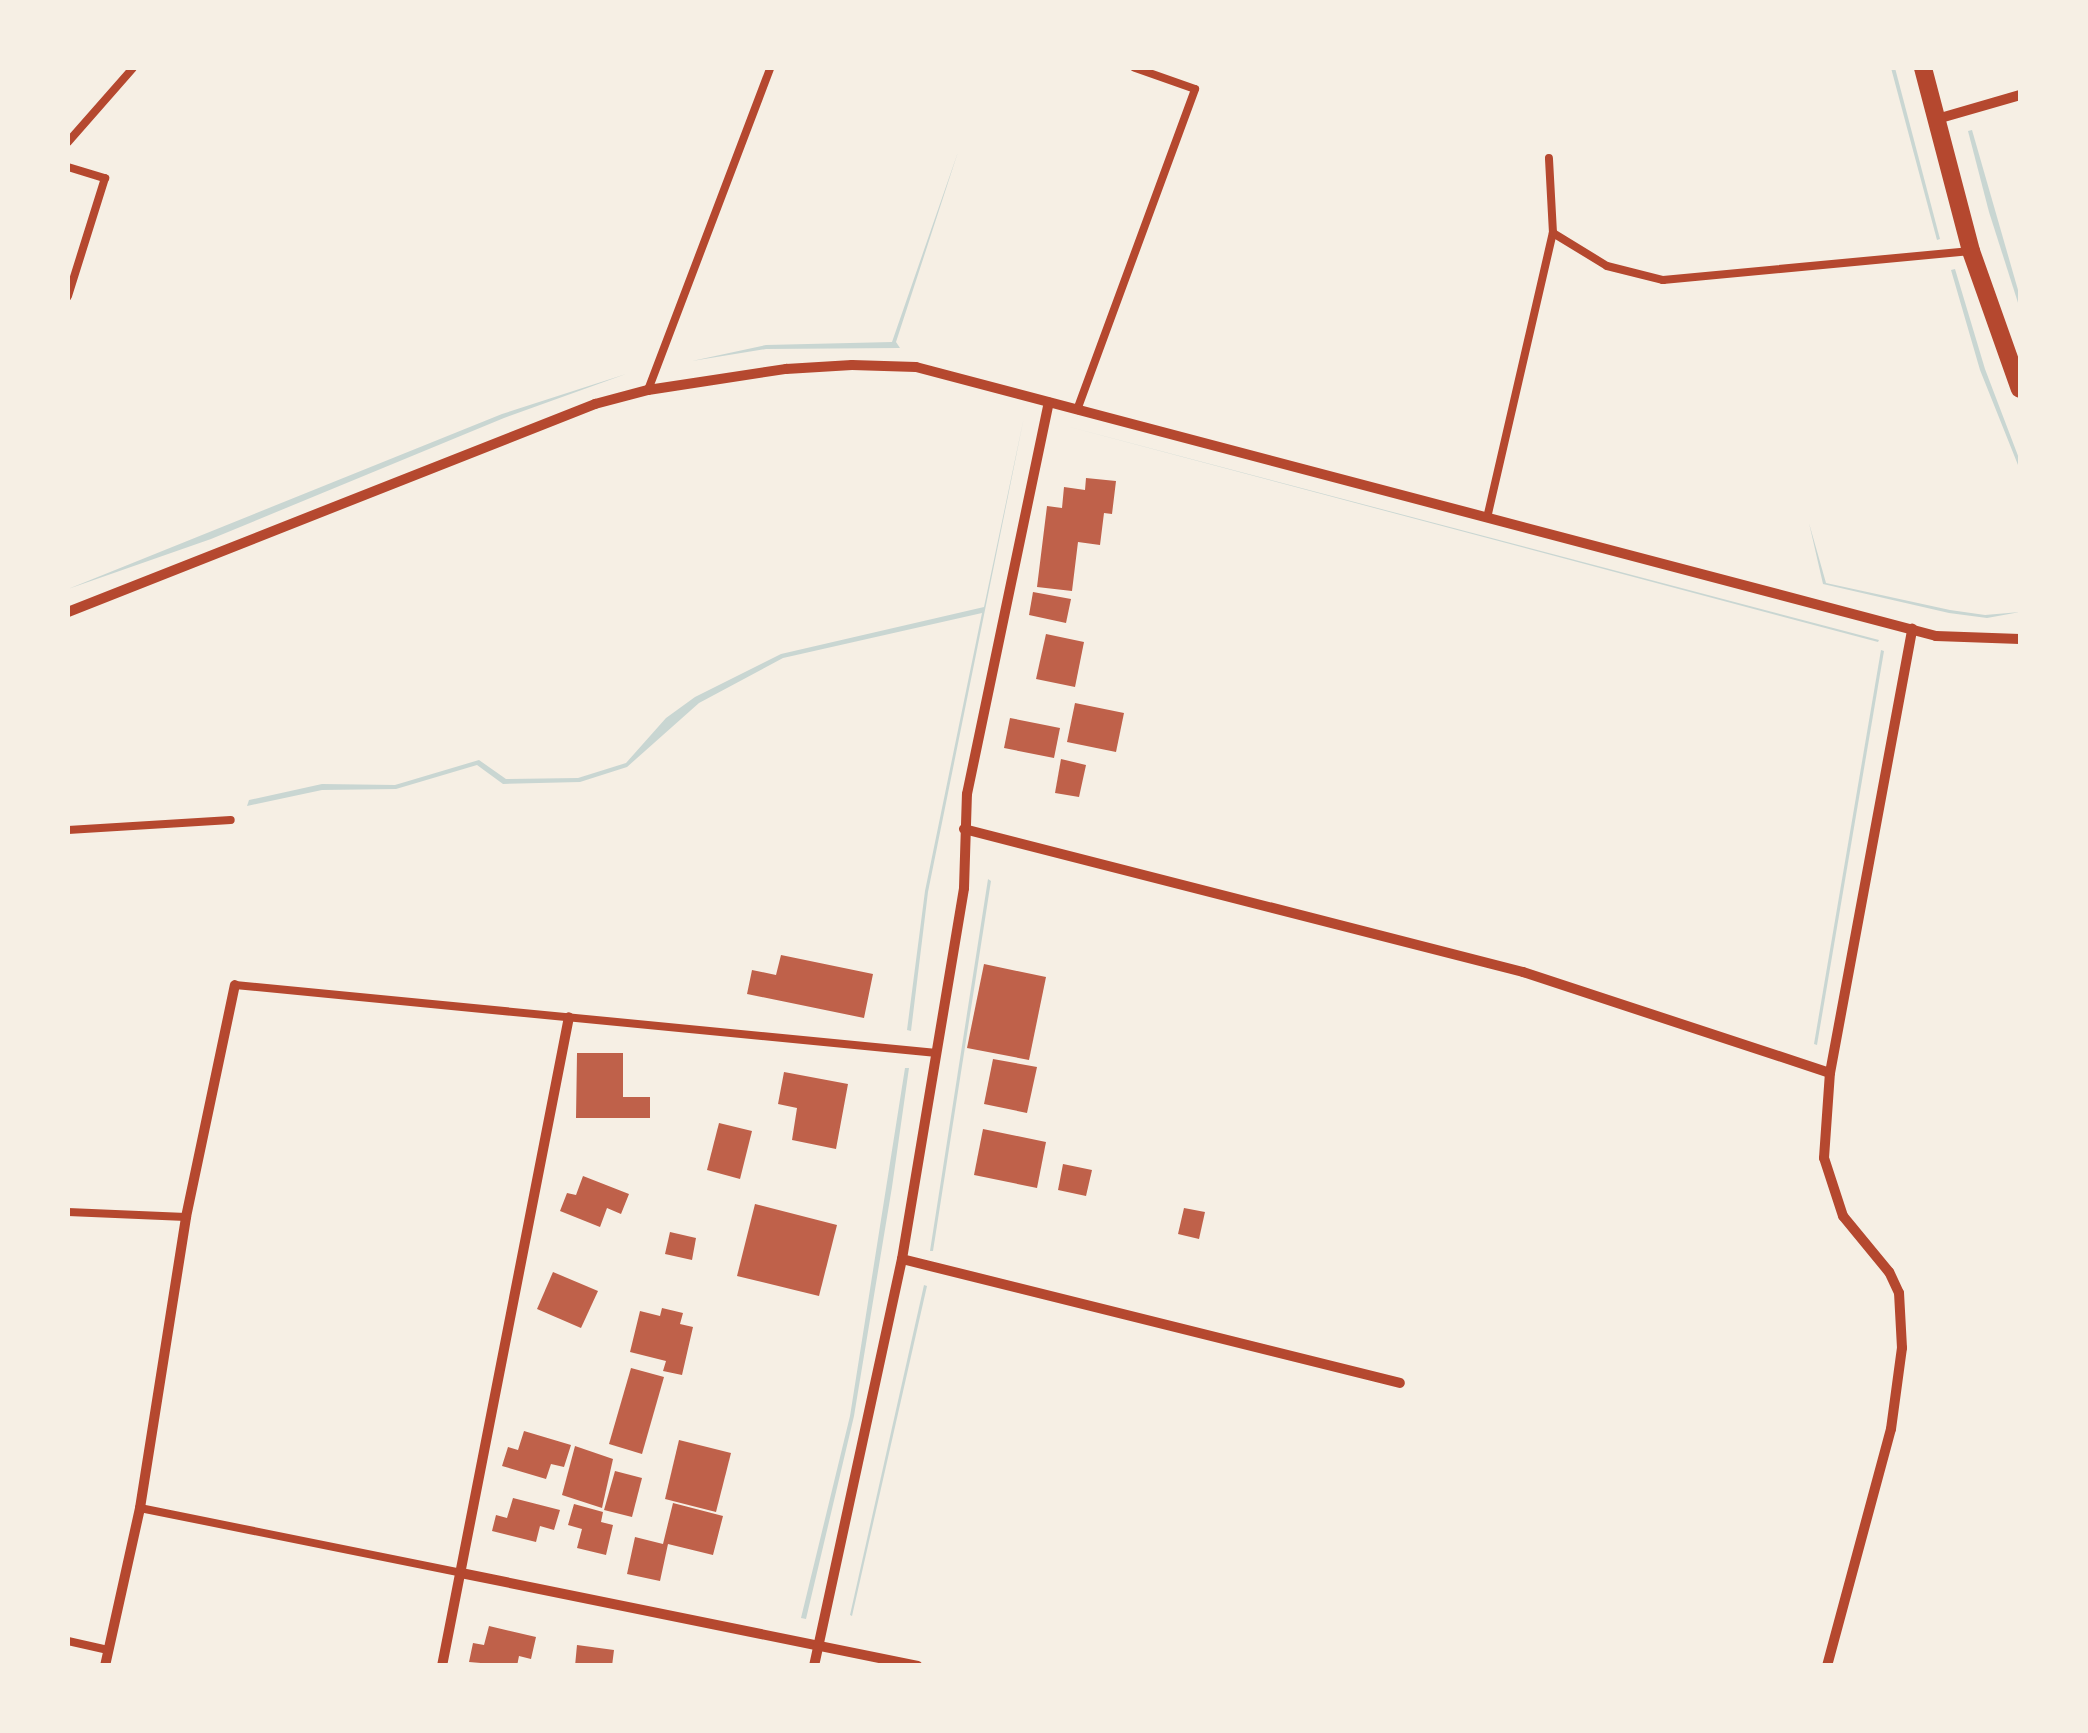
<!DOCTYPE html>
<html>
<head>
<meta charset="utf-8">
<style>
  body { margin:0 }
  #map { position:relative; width:2088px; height:1733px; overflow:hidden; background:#f6efe4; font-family:"Libre Baskerville",serif }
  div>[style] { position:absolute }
  .water>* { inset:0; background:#c9d6d2 }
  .building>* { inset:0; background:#bf614a }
  .service>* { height:8px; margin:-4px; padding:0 4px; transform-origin:4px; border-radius:4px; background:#b5482f }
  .minor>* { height:10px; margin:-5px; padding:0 5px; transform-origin:5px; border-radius:5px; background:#b5482f }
  .tertiary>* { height:18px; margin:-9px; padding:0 9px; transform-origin:9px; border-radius:9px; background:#b5482f }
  span { translate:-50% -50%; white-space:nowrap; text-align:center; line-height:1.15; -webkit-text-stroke:10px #f6efe4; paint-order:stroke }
  .frame { position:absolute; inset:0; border:70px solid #f6efe4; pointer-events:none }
</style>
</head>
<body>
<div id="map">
  <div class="water">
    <i style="clip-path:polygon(1891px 68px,1895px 68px,1940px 239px,1937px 240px)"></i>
    <i style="clip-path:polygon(1972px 130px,2020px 297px,2020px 309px,1989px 212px,1968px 131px)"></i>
    <i style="clip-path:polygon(958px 152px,896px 342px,900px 348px,766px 349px,692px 361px,766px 345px,892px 342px)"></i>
    <i style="clip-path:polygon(1955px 269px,1985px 369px,2020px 461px,2020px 470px,1980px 370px,1951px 270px)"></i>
    <i style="clip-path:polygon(626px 374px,504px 418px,211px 539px,68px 589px,502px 414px)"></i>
    <i style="clip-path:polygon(1024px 417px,928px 892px,911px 1031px,907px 1030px,925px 891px,982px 613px,783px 658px,699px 703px,627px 767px,580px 782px,503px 784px,477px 765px,396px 789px,322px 790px,247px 806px,249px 800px,322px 784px,395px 785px,479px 760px,506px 779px,578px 778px,626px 763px,666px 718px,695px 697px,781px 654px,984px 607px)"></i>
    <i style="clip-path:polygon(1066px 426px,1879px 640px,1878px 642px)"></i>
    <i style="clip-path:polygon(1809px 523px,1826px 583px,1950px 610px,1985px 615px,2020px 612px,1987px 618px,1949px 613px,1823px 584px)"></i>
    <i style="clip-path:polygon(1881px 650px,1884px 651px,1817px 1045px,1814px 1044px)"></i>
    <i style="clip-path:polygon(988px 879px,991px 881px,933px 1251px,930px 1251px)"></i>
    <i style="clip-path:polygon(905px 1068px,909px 1068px,892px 1187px,854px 1416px,806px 1619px,801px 1618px,850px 1416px)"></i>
    <i style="clip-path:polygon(924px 1285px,927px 1286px,852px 1616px,850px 1615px)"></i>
  </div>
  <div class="building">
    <i style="clip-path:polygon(1086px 478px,1116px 481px,1112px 514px,1104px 513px,1100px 545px,1078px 542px,1072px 591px,1037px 587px,1047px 506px,1062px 508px,1064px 487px,1085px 490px)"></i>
    <i style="clip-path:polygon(1033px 592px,1071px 599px,1066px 623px,1029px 615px)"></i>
    <i style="clip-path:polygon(1046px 634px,1084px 642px,1075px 687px,1036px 679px)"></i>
    <i style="clip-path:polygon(1075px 703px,1124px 713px,1116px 752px,1067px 742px)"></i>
    <i style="clip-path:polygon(1010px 718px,1060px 728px,1054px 758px,1004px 748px)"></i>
    <i style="clip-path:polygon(1061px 759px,1086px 765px,1079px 797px,1055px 793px)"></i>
    <i style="clip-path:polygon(781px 955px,873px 974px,864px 1018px,747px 994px,752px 970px,776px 975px)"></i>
    <i style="clip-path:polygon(984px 964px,1046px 977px,1029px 1060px,967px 1048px)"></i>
    <i style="clip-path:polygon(577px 1053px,623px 1053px,623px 1097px,650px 1097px,650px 1118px,576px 1118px)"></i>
    <i style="clip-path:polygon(993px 1059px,1037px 1067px,1027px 1113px,984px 1104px)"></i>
    <i style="clip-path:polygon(784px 1072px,848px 1084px,836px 1149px,792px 1140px,797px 1108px,778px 1104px)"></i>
    <i style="clip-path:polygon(719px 1123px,752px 1131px,740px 1179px,707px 1170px)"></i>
    <i style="clip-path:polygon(983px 1129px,1046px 1142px,1037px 1188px,974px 1175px)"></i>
    <i style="clip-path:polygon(1063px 1164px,1092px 1170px,1086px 1196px,1058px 1190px)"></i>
    <i style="clip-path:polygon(583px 1176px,629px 1194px,621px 1214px,607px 1208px,600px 1227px,560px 1211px,567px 1193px,576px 1195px)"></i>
    <i style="clip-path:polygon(755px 1204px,837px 1225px,819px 1296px,737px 1276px)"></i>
    <i style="clip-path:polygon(1184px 1208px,1205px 1212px,1199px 1239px,1178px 1234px)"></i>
    <i style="clip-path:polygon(670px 1232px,696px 1238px,692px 1260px,665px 1254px)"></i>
    <i style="clip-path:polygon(553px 1272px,598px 1291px,581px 1328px,537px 1309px)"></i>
    <i style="clip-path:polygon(662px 1308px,683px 1313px,680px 1324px,693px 1327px,682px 1375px,663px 1371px,666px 1361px,630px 1352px,640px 1311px,660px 1316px)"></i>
    <i style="clip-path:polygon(631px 1368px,664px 1377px,642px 1454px,609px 1444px)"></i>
    <i style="clip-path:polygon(524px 1431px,571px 1445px,564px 1467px,551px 1464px,546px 1479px,502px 1466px,508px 1447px,518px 1450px)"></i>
    <i style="clip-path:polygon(679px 1440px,731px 1453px,716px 1512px,665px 1499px)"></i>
    <i style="clip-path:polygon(575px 1446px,613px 1459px,602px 1508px,562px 1495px)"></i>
    <i style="clip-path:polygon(615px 1471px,642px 1478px,632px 1517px,604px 1510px)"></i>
    <i style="clip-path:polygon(513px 1498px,560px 1510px,554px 1530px,540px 1526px,536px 1542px,492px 1531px,496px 1515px,507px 1518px)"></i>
    <i style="clip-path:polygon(673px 1503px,723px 1516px,713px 1555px,668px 1544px,660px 1581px,627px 1574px,635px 1537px,663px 1544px)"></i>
    <i style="clip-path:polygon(574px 1504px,603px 1512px,601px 1522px,613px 1525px,606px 1555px,577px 1548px,582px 1529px,568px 1525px)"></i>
    <i style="clip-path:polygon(489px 1626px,536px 1637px,531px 1659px,519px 1656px,517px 1666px,469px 1662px,473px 1643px,484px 1645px)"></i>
    <i style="clip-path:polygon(577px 1645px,614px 1650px,612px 1666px,575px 1666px)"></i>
  </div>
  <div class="service">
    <i style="left:68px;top:142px;width:98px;rotate:-48.7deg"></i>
    <i style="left:68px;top:167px;width:39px;rotate:17deg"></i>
    <i style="left:105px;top:178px;width:124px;rotate:107.4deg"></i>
    <i style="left:1553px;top:233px;width:63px;rotate:31.4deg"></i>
    <i style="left:1607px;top:266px;width:58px;rotate:14deg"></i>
    <i style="left:1663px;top:280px;width:309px;rotate:-5.4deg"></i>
    <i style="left:648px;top:390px;width:344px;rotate:-69.2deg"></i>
    <i style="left:1077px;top:410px;width:342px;rotate:-69.8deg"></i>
    <i style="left:1195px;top:89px;width:64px;rotate:-160.7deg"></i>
    <i style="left:1487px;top:518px;width:293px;rotate:-77deg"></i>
    <i style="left:1553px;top:233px;width:75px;rotate:-93.1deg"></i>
    <i style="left:68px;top:830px;width:163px;rotate:-3.5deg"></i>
    <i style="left:235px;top:985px;width:705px;rotate:5.53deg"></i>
    <i style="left:68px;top:1212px;width:118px;rotate:2.4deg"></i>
    <i style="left:140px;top:1508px;width:328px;rotate:11.4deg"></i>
    <i style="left:68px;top:1641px;width:41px;rotate:12.7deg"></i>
  </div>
  <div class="minor">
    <i style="left:1937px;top:119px;width:86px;rotate:-16.1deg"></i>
    <i style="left:68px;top:612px;width:567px;rotate:-21.54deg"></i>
    <i style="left:595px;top:404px;width:55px;rotate:-14.8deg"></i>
    <i style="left:648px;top:390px;width:140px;rotate:-8.7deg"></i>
    <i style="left:786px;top:369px;width:66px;rotate:-3.5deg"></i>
    <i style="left:852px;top:365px;width:64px;rotate:1.8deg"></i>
    <i style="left:916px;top:367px;width:1055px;rotate:14.77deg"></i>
    <i style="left:1936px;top:636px;width:84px;rotate:2deg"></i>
    <i style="left:964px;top:829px;width:577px;rotate:14.35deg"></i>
    <i style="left:1523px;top:972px;width:323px;rotate:18.2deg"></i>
    <i style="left:902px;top:1259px;width:513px;rotate:13.98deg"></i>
    <i style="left:461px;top:1573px;width:466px;rotate:11.5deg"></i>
    <i style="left:105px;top:1666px;width:162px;rotate:-77.5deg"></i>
    <i style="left:140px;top:1508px;width:295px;rotate:-81deg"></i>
    <i style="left:186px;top:1217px;width:237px;rotate:-78.1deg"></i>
    <i style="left:442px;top:1666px;width:661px;rotate:-78.93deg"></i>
    <i style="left:814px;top:1666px;width:416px;rotate:-77.8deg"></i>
    <i style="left:902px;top:1259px;width:376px;rotate:-80.5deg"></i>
    <i style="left:964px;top:888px;width:94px;rotate:-88.2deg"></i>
    <i style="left:967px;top:794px;width:400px;rotate:-78.2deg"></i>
    <i style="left:1827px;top:1666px;width:245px;rotate:-74.9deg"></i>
    <i style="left:1891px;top:1429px;width:82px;rotate:-82.3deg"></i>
    <i style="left:1902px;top:1348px;width:55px;rotate:-93.1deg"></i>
    <i style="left:1899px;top:1293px;width:23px;rotate:-115deg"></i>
    <i style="left:1889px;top:1272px;width:72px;rotate:-129.4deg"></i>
    <i style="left:1843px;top:1216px;width:61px;rotate:-108.1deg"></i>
    <i style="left:1824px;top:1158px;width:85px;rotate:-86deg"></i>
    <i style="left:1830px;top:1073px;width:452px;rotate:-79.5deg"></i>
  </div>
  <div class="tertiary">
    <i style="left:1923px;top:68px;width:189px;rotate:75.3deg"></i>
    <i style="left:1971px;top:251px;width:146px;rotate:70.5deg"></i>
  </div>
  <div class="frame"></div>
</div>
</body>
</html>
